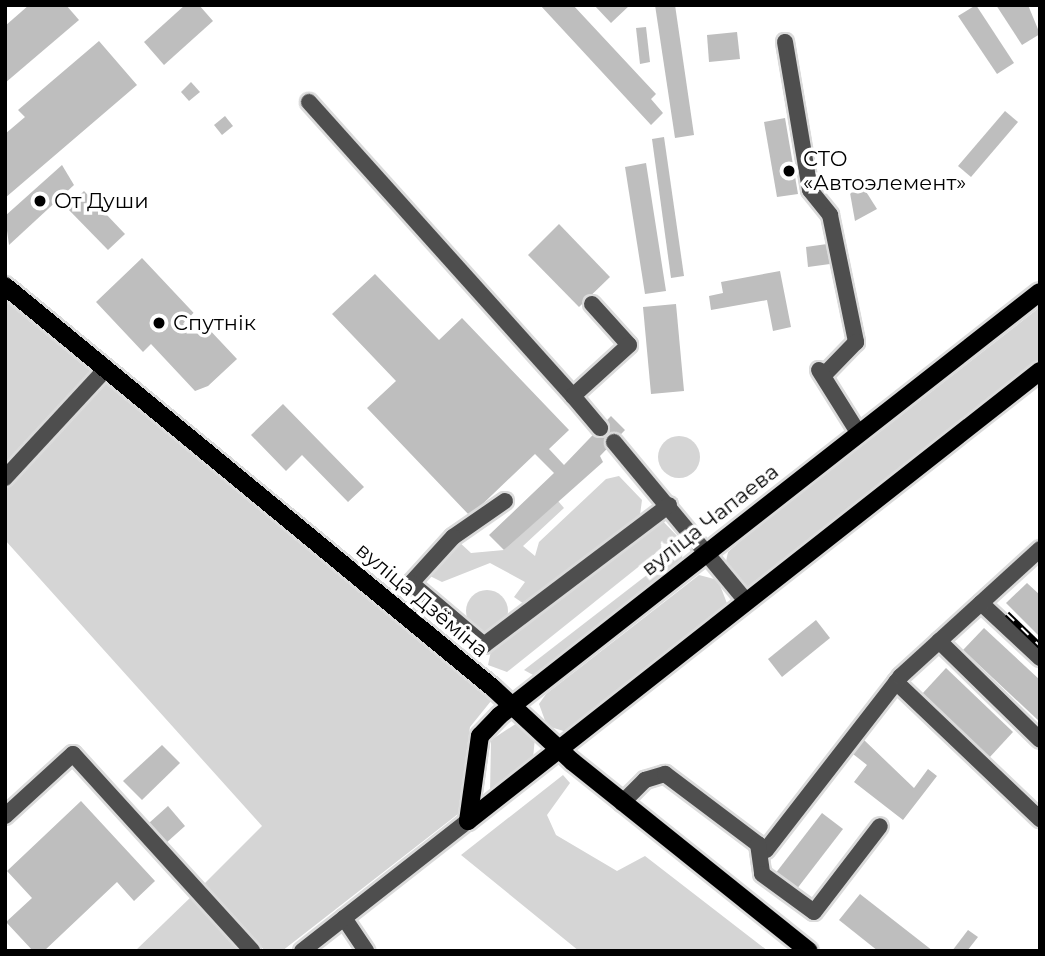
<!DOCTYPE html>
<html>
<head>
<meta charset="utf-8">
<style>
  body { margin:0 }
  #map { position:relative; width:1045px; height:956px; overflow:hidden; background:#fff; font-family:Montserrat,sans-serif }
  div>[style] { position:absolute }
  .green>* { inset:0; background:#d5d5d5 }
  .round { border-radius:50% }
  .building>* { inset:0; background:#bebebe }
  .roads { filter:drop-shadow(2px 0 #dbdbdb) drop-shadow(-2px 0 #dbdbdb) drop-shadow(0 2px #dbdbdb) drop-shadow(0 -2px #dbdbdb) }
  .minor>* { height:16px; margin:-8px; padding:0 8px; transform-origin:8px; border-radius:8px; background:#4e4e4e }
  .major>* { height:18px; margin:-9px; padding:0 9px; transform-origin:9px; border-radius:9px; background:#000 }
  .rail>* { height:6px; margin-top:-3px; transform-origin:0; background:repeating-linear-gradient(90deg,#fff 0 10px,#000 0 20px); box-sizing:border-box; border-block:2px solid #000 }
  .dots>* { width:19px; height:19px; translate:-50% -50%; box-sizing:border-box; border:4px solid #fff; border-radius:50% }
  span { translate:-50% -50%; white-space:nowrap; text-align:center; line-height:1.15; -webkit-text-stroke:7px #fff; paint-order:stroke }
  .poi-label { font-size:21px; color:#000 }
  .left { translate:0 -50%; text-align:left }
  .street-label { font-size:21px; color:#000 }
  .frame { position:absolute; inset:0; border:7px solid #000; pointer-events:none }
</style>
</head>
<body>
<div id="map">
  <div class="green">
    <i style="clip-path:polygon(5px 301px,491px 701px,470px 727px,458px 814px,282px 951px,265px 951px,204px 884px,262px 826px,5px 540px)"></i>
    <i style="clip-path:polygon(1040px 307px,1040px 362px,753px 587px,746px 588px,725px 566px,728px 552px,745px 537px)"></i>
    <i class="round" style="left:658px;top:436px;width:42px;height:42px"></i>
    <i style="clip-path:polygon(619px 476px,642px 500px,640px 515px,527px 606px,514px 597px,525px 582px,490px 563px,442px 582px,430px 576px,458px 541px,471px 553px,504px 550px,558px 501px,564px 508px,523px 546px,535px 556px,539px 542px,606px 479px)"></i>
    <i style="clip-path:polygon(659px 517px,677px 536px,507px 672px,488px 665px,492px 646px)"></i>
    <i style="clip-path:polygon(683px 547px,682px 559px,535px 676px,524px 670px)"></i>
    <i style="clip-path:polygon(699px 575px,718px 580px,728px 606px,567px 732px,547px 726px,539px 704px,546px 694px)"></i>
    <i class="round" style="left:466px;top:590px;width:42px;height:42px"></i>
    <i style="clip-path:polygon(517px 723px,535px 738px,533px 758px,490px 795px,491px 740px)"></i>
    <i style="clip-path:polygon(563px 775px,570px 783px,547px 815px,556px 835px,617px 871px,645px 856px,768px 951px,579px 951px,461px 855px)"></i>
    <i style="clip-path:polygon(194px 894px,242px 951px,135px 951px)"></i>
  </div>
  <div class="building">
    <i style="clip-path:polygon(29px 5px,66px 5px,79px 20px,5px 83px,5px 26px)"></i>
    <i style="clip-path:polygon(185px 5px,199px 5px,213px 21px,164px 65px,144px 42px)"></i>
    <i style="clip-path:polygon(540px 5px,573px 5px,656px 94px,651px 99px,663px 113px,651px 125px)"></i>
    <i style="clip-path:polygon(594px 5px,630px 5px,611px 23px)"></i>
    <i style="clip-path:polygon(655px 5px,675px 5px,694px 135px,675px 138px)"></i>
    <i style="clip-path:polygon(976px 5px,1014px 63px,997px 74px,958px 16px)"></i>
    <i style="clip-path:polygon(996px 5px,1028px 5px,1040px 34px,1022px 45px)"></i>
    <i style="clip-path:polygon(646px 27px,650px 62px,640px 64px,636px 28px)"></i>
    <i style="clip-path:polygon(737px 32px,740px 59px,709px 62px,707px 35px)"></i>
    <i style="clip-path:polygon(99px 41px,137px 85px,5px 198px,5px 134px,25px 117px,18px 110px)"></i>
    <i style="clip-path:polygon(191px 82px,200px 92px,189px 101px,181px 92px)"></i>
    <i style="clip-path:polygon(1005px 111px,1018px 122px,971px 177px,958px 166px)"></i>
    <i style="clip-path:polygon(225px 116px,233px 126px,222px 135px,214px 125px)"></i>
    <i style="clip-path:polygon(785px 118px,798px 194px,777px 197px,764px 122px)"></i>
    <i style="clip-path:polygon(664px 137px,684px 276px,671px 278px,652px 139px)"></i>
    <i style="clip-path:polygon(646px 163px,666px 291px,645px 294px,625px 167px)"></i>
    <i style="clip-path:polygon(62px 165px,74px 185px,9px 245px,5px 216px)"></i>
    <i style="clip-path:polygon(865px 190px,877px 209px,855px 221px,850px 193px)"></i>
    <i style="clip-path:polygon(84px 191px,125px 234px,108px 250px,67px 208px)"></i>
    <i style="clip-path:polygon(559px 224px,610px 277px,579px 307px,528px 255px)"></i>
    <i style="clip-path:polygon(827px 244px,830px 264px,808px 267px,806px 247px)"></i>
    <i style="clip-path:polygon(142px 258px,237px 359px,208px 386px,195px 391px,151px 344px,143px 352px,96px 302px)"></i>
    <i style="clip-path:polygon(780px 271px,791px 327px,773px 331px,767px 300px,711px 310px,709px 296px,723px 293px,721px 282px)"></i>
    <i style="clip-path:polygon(375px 274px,439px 340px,462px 318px,569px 430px,549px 449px,564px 465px,611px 416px,625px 430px,600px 456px,603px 462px,504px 550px,489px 535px,554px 473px,535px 454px,470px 516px,367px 408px,396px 381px,332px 314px)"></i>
    <i style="clip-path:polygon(676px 304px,684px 391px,651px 394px,643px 307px)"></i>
    <i style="clip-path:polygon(283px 404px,364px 487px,348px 502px,302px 455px,286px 471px,251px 435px)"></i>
    <i style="clip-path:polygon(1027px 583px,1040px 595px,1040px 637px,1006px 603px)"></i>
    <i style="clip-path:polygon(816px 620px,830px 638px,782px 677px,768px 659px)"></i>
    <i style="clip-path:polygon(984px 628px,1040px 680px,1040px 722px,963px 650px)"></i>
    <i style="clip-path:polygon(946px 668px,1013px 732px,989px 758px,922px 694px)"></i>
    <i style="clip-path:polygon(864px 740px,914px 788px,928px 769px,937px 776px,903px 820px,854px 782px,867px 765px,853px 754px)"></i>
    <i style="clip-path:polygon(162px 745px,180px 763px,142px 800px,123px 781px)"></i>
    <i style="clip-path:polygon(81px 801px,155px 881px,134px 901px,117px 882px,44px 951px,33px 951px,6px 922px,32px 898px,7px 871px)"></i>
    <i style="clip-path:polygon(168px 806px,185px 826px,166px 843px,149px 823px)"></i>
    <i style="clip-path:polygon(822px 813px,843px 829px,796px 890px,775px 874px)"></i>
    <i style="clip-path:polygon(860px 894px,933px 951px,878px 951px,839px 920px)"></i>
    <i style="clip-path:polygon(968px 930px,978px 937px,967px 951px,952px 951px)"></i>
  </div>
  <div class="roads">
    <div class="minor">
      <i style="left:785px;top:42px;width:150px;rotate:80.4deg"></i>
      <i style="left:810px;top:190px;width:32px;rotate:51deg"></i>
      <i style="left:830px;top:215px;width:130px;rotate:78.4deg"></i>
      <i style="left:856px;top:342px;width:47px;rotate:134.1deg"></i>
      <i style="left:309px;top:102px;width:395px;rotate:48.1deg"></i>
      <i style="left:592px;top:304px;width:55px;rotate:47.9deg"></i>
      <i style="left:629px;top:345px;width:76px;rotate:137.7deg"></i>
      <i style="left:573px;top:396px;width:42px;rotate:49.8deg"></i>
      <i style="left:819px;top:370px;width:75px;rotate:58deg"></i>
      <i style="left:614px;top:442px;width:207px;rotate:50.3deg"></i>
      <i style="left:5px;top:478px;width:149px;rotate:-47.2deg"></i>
      <i style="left:505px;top:501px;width:63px;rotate:145.3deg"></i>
      <i style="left:453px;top:537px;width:62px;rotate:132.4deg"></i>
      <i style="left:411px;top:583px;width:96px;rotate:40.3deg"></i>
      <i style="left:484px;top:645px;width:232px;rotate:-37.1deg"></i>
      <i style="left:981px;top:603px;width:81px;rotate:43deg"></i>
      <i style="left:939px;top:641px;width:141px;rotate:44.4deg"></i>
      <i style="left:896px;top:682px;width:199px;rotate:43.6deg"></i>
      <i style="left:622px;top:803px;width:33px;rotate:-45deg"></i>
      <i style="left:645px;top:780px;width:21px;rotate:-17deg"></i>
      <i style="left:665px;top:774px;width:126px;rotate:37deg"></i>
      <i style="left:766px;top:850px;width:220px;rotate:-52.2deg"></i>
      <i style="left:901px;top:676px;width:188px;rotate:-42.4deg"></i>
      <i style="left:5px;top:816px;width:92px;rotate:-42.4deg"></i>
      <i style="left:73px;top:754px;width:266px;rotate:47.7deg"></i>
      <i style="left:758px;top:844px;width:30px;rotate:82deg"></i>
      <i style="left:762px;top:874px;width:64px;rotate:36.2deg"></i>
      <i style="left:814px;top:912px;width:108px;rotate:-52.5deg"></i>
      <i style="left:344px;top:918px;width:40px;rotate:56deg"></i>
      <i style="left:302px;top:951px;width:211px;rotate:-38.1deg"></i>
    </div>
    <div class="major">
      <i style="left:5px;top:286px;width:632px;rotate:39.48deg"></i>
      <i style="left:493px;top:688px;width:109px;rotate:42.8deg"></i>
      <i style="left:573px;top:762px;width:302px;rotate:38.7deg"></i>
      <i style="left:468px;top:821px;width:86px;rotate:-82deg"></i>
      <i style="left:480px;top:736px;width:28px;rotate:-46deg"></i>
      <i style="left:499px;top:716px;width:687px;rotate:-38.09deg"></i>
      <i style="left:468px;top:821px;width:728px;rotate:-38.19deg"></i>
    </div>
  </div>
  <div class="rail">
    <i style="left:1007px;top:614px;width:46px;rotate:44.1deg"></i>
  </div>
  <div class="dots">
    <i style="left:789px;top:171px;background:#000"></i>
    <i style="left:40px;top:201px;background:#000"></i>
    <i style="left:159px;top:323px;background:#000"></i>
  </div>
  <div class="poi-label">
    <span class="left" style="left:803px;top:171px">СТО<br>«Автоэлемент»</span>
    <span class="left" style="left:54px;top:201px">От Души</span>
    <span class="left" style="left:173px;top:323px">Спутнік</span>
  </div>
  <div class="street-label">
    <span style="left:710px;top:520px;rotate:-38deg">вуліца Чапаева</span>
    <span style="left:422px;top:600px;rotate:40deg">вуліца Дзёміна</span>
  </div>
  <div class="frame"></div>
</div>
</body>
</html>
